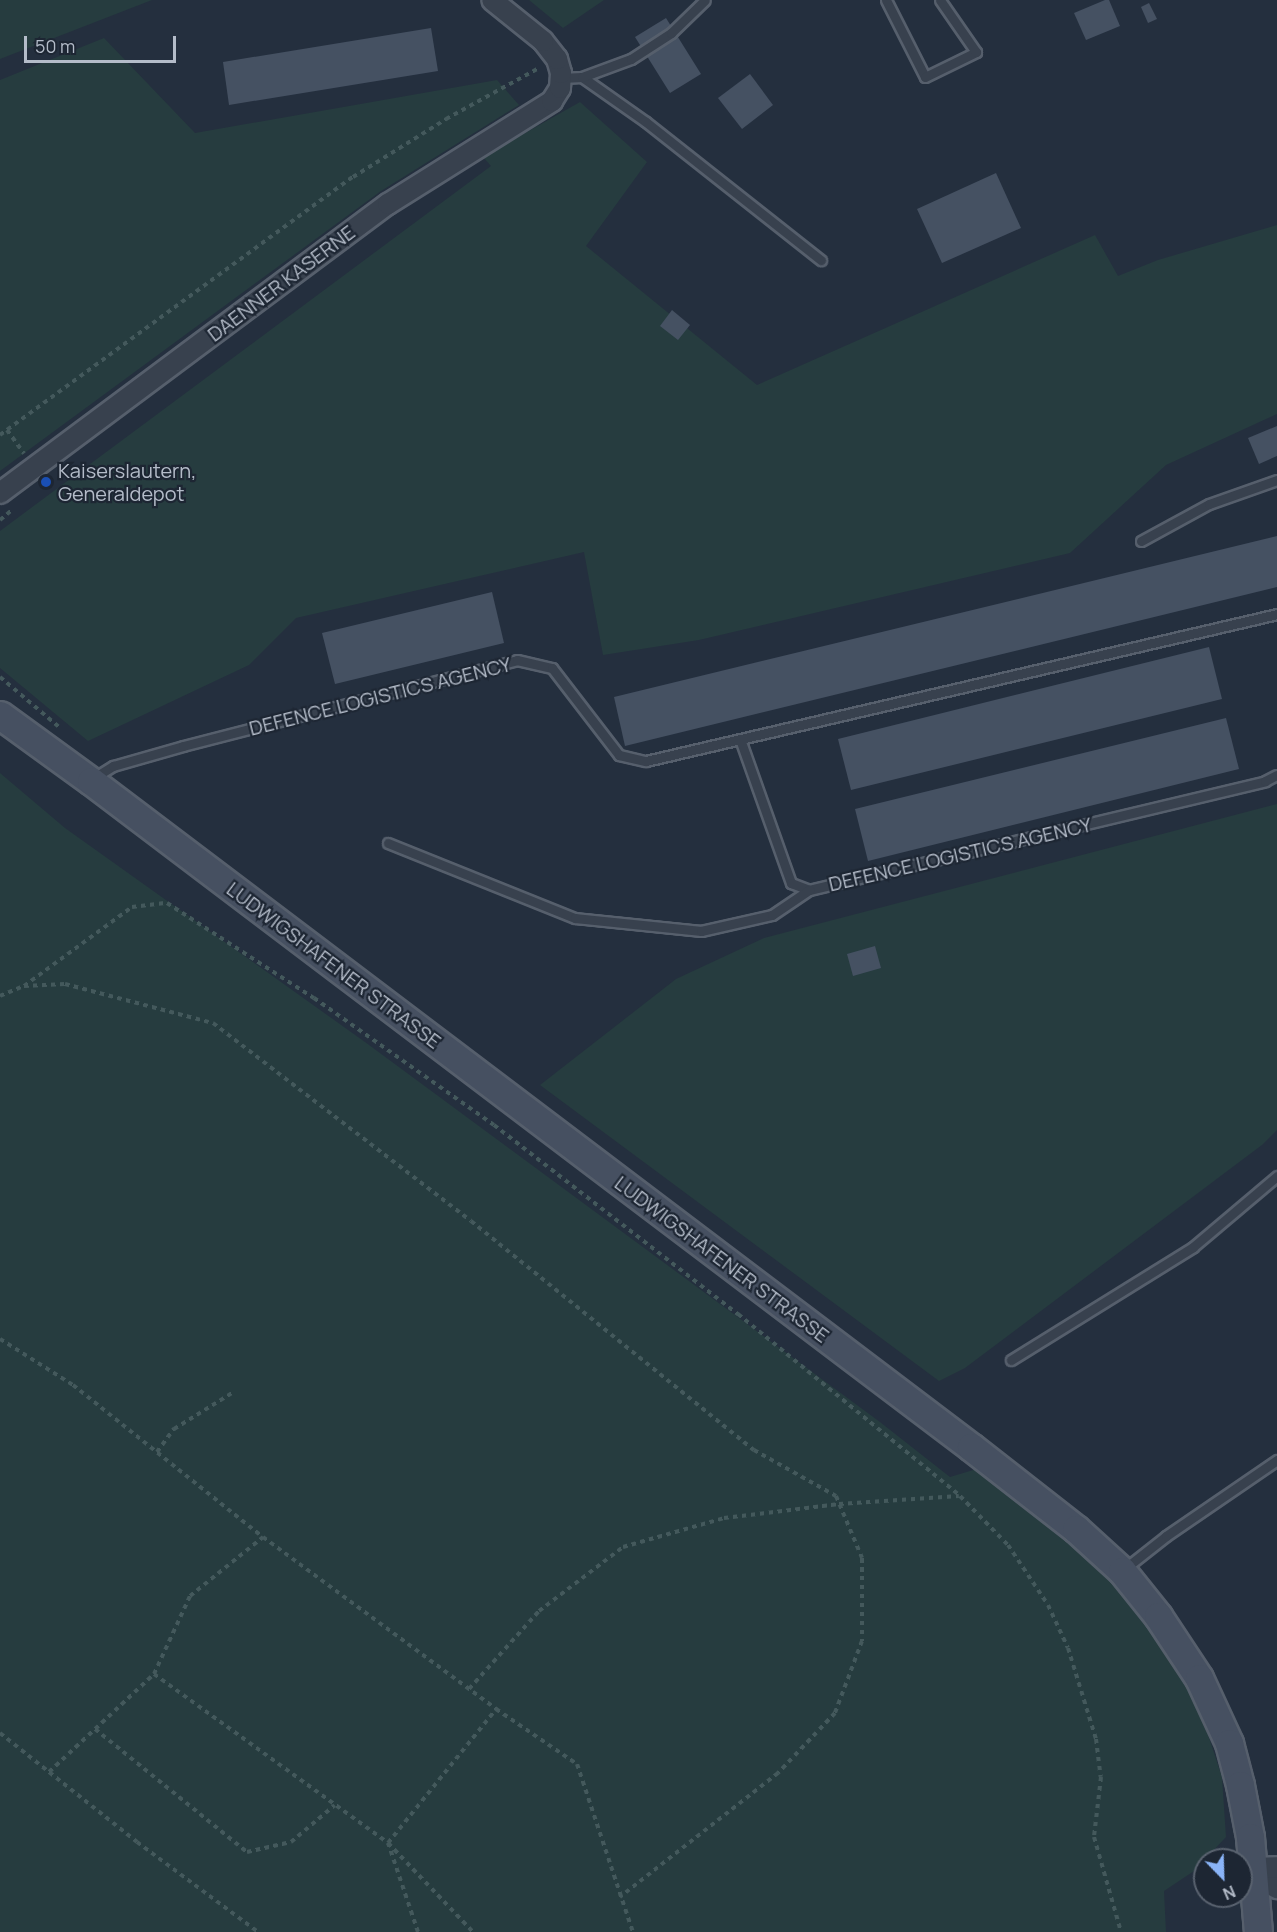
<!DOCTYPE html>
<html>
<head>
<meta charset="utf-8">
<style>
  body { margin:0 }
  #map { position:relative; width:1277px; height:1932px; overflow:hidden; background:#242f3e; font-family:Manrope,sans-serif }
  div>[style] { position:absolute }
  .green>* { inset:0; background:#263c3f }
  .building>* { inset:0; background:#455162 }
  .path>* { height:4px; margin-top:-2px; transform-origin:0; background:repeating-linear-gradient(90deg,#44595c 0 4.5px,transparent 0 9px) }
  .roads { filter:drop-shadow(2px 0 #565f6c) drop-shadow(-2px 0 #565f6c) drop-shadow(0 2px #565f6c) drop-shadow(0 -2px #565f6c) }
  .lane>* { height:9px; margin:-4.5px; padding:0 4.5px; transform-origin:4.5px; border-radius:4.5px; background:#38414e }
  .street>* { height:20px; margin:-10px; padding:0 10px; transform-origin:10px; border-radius:10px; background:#38414e }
  .secondary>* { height:27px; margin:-13.5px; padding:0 13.5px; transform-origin:13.5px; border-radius:13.5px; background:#465061 }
  .dots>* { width:16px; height:16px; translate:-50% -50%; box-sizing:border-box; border:3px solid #1d2633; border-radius:50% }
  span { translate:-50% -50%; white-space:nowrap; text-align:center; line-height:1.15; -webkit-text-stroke:4.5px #1d2633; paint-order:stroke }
  .street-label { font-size:20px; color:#b4bcc9 }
  .poi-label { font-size:20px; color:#b4bcc9 }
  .left { translate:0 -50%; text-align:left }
  .north { position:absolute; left:1193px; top:1848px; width:60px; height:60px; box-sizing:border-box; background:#1d2633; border:2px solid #59626f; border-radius:50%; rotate:157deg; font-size:16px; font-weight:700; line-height:24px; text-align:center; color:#b4bcc9 }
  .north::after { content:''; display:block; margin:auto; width:21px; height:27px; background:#8ab4f8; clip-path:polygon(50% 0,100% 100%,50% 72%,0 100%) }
  .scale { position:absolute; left:24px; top:36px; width:152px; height:27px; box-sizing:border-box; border:3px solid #b4bcc9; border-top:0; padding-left:8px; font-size:18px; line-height:21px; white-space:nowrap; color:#b4bcc9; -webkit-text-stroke:4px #1d2633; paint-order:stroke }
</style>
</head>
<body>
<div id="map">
  <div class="green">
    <i style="clip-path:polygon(0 0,152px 0,0 59px)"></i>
    <i style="clip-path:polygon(529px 0,604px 0,563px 28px)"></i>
    <i style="clip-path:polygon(104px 38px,195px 133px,497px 80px,519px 105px,381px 191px,0 471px,0 80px)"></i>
    <i style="clip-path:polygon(580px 102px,647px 162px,586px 246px,757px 385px,1095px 235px,1118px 276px,1158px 260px,1277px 225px,1277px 414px,1166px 465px,1070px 553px,699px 640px,603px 655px,584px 552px,296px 618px,249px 665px,88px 741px,0 668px,0 531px,491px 166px,483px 157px)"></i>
    <i style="clip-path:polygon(0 773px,65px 828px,365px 1042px,880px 1422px,950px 1477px,980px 1468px,1101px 1567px,1151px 1627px,1197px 1701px,1222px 1777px,1226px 1837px,1194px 1871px,1164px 1891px,1166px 1932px,0 1932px)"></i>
    <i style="clip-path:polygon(1277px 804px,1277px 1130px,1262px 1145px,965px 1368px,939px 1381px,540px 1085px,676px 979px,764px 938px)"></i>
  </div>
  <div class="building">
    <i style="clip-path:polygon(1105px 0,1109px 0,1120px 26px,1086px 40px,1074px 13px)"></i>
    <i style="clip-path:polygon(1149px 3px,1157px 19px,1148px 23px,1141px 7px)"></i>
    <i style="clip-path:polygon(666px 18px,701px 74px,670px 93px,635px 37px)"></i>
    <i style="clip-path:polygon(431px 28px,438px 71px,229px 105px,223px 62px)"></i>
    <i style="clip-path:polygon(750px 74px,773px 105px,742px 129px,718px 98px)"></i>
    <i style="clip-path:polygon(996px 173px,1021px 228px,942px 263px,917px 209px)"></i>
    <i style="clip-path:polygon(672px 310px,690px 325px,678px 340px,660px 326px)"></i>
    <i style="clip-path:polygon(1277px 426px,1277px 456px,1259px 464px,1248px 438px)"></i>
    <i style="clip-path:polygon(1277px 536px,1277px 587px,625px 746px,614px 697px)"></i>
    <i style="clip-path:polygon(492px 592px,504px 643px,335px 684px,322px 633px)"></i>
    <i style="clip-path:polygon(1209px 647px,1222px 699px,851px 790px,838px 739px)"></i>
    <i style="clip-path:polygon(1226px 718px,1239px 769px,868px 861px,855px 809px)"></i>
    <i style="clip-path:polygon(875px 946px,881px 968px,853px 976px,847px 954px)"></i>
  </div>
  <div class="path">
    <i style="left:7px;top:430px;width:29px;rotate:54deg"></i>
    <i style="left:0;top:435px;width:437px;rotate:-36.2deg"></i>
    <i style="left:353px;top:177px;width:110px;rotate:-31.9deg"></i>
    <i style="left:446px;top:119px;width:104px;rotate:-28.8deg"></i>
    <i style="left:0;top:520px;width:17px;rotate:-40deg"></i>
    <i style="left:0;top:677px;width:77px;rotate:40.3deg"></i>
    <i style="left:24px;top:986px;width:41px;rotate:-2.8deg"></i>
    <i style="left:65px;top:984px;width:153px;rotate:14.8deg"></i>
    <i style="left:213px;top:1023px;width:325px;rotate:37.5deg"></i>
    <i style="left:471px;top:1221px;width:364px;rotate:39deg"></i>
    <i style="left:754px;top:1450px;width:94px;rotate:29.3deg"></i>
    <i style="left:836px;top:1496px;width:67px;rotate:67.2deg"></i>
    <i style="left:862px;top:1558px;width:83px;rotate:90deg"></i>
    <i style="left:862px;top:1641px;width:77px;rotate:110.6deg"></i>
    <i style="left:835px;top:1713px;width:83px;rotate:133.5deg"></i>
    <i style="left:778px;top:1773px;width:201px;rotate:141.9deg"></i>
    <i style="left:0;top:996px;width:26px;rotate:-23deg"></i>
    <i style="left:24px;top:986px;width:134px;rotate:-36.2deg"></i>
    <i style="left:132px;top:907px;width:35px;rotate:-7deg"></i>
    <i style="left:167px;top:903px;width:175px;rotate:32.9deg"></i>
    <i style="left:314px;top:998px;width:220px;rotate:35.2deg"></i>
    <i style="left:494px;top:1125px;width:309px;rotate:37.8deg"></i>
    <i style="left:738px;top:1314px;width:287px;rotate:39.3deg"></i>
    <i style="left:960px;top:1496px;width:69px;rotate:45.6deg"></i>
    <i style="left:1008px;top:1545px;width:72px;rotate:56.3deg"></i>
    <i style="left:1048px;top:1605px;width:47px;rotate:65.1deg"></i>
    <i style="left:1068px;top:1648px;width:95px;rotate:72.9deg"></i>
    <i style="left:1096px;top:1739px;width:38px;rotate:83deg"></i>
    <i style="left:1101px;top:1777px;width:60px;rotate:96.7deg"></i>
    <i style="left:1094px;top:1837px;width:99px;rotate:74.1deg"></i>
    <i style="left:0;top:1339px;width:86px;rotate:32.2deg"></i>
    <i style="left:73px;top:1385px;width:243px;rotate:38.7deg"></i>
    <i style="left:263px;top:1537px;width:290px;rotate:36.4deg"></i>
    <i style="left:496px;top:1709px;width:98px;rotate:34.2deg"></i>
    <i style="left:577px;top:1764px;width:177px;rotate:71.6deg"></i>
    <i style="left:157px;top:1452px;width:29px;rotate:-54deg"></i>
    <i style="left:174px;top:1429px;width:68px;rotate:-31.8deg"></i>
    <i style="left:154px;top:1674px;width:86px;rotate:-65.2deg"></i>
    <i style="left:190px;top:1596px;width:94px;rotate:-38.9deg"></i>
    <i style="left:469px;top:1689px;width:105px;rotate:-48.1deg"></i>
    <i style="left:539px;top:1611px;width:106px;rotate:-37.3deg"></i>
    <i style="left:623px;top:1547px;width:105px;rotate:-16deg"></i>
    <i style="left:724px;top:1518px;width:116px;rotate:-6.9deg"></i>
    <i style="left:839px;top:1504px;width:120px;rotate:-3.8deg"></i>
    <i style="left:95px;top:1729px;width:196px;rotate:39deg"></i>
    <i style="left:247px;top:1852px;width:45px;rotate:-12.8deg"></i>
    <i style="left:291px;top:1842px;width:57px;rotate:-40.1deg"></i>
    <i style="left:0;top:1733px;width:175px;rotate:38.5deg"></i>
    <i style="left:137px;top:1842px;width:151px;rotate:36.6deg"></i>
    <i style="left:49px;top:1772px;width:144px;rotate:-43deg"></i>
    <i style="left:154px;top:1674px;width:289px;rotate:35.8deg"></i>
    <i style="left:388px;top:1843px;width:123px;rotate:46.3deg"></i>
    <i style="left:418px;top:1932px;width:94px;rotate:-108.6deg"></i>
    <i style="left:388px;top:1843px;width:172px;rotate:-51.1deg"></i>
  </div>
  <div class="roads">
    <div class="lane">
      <i style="left:886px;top:0;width:86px;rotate:63.1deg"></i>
      <i style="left:925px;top:77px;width:57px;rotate:-26.1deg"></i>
      <i style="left:976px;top:52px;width:63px;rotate:-124.7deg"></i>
      <i style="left:582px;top:77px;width:78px;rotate:35.1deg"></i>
      <i style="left:646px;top:122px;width:223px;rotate:38.3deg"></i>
      <i style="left:561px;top:78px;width:21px;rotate:-3deg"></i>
      <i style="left:582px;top:77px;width:52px;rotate:-20.2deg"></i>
      <i style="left:631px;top:59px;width:48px;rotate:-33deg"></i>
      <i style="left:671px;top:33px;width:47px;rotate:-44.1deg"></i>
      <i style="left:1141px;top:541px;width:77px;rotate:-28.6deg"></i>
      <i style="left:1209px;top:504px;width:72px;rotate:-19.4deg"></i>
      <i style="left:740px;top:739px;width:153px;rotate:70.5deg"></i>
      <i style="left:791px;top:883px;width:19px;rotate:21deg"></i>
      <i style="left:809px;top:890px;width:469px;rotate:-13.4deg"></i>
      <i style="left:1265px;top:781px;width:13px;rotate:-27deg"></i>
      <i style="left:92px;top:779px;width:25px;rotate:-32deg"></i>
      <i style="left:113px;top:766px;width:73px;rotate:-15.9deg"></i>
      <i style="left:183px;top:746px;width:345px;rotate:-14.4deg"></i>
      <i style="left:517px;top:660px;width:36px;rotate:13deg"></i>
      <i style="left:552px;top:668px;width:110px;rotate:52.4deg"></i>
      <i style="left:619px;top:755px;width:28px;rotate:13deg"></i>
      <i style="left:646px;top:761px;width:648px;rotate:-13.11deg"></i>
      <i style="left:388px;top:843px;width:201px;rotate:21.9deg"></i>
      <i style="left:575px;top:918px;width:127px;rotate:5.9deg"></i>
      <i style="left:701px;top:931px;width:73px;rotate:-12.7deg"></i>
      <i style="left:772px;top:915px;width:45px;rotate:-34deg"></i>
      <i style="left:1011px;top:1360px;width:214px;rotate:-31.8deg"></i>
      <i style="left:1193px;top:1247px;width:110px;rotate:-40.2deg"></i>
      <i style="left:1123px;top:1570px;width:55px;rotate:-38.3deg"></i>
      <i style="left:1166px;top:1536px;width:135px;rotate:-34.4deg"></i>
    </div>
    <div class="street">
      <i style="left:0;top:493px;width:484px;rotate:-36.7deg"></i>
      <i style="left:388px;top:204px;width:194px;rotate:-32.1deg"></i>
      <i style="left:552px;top:101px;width:15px;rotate:-58deg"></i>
      <i style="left:560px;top:88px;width:15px;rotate:-86deg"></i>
      <i style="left:561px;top:73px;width:15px;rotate:-106deg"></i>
      <i style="left:557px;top:59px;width:23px;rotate:-128deg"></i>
      <i style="left:543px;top:41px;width:65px;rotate:-141.2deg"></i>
      <i style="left:1253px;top:1868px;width:19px;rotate:47deg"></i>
      <i style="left:1266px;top:1882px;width:13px;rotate:29deg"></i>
      <i style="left:1253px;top:1868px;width:24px;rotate:-2deg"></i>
    </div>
    <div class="secondary">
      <i style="left:0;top:715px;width:112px;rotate:36deg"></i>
      <i style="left:91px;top:781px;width:1104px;rotate:37.12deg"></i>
      <i style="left:971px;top:1447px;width:133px;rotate:38deg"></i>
      <i style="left:1076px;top:1529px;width:62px;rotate:42.4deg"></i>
      <i style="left:1122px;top:1571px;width:58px;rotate:51.3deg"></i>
      <i style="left:1158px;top:1616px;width:74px;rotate:56.5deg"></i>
      <i style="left:1199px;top:1678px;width:72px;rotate:65.2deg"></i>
      <i style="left:1229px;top:1743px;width:43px;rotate:75.3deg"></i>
      <i style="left:1240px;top:1785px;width:53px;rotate:79.1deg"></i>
      <i style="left:1250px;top:1837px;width:95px;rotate:85.2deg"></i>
    </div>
  </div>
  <div class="dots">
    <i style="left:46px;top:482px;background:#1a4fb4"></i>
  </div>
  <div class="street-label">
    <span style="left:281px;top:283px;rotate:-37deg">DAENNER KASERNE</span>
    <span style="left:380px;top:696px;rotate:-14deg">DEFENCE LOGISTICS AGENCY</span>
    <span style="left:960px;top:854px;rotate:-13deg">DEFENCE LOGISTICS AGENCY</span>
    <span style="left:334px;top:965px;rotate:37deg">LUDWIGSHAFENER STRASSE</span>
    <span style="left:722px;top:1259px;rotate:37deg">LUDWIGSHAFENER STRASSE</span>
  </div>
  <div class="poi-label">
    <span class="left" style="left:58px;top:482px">Kaiserslautern,<br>Generaldepot</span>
  </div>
  <div class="north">N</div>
  <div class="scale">50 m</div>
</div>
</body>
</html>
